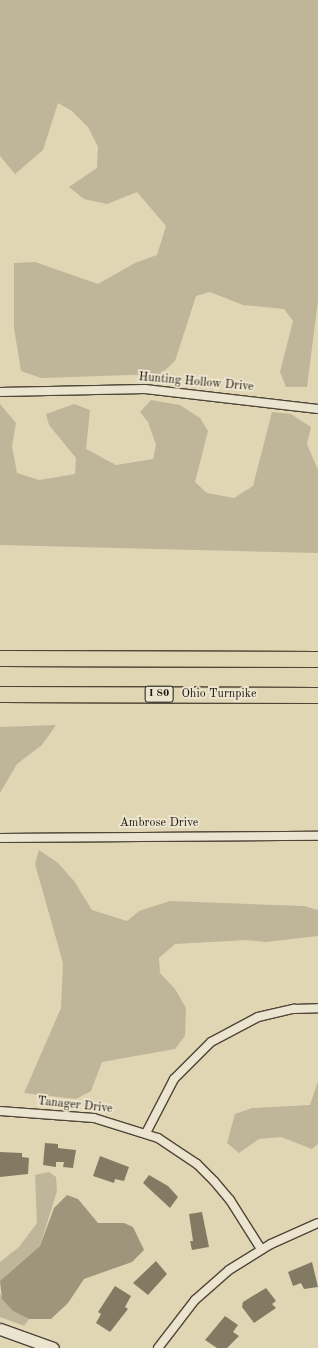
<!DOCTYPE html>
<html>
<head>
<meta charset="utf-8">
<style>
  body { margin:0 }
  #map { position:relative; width:318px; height:1348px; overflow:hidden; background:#e0d6b4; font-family:"Old Standard TT",serif }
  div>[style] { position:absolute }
  .green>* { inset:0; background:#bfb598 }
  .water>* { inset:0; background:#9e957c }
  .building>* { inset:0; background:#837a64 }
  .roads { filter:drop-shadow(1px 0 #4f4638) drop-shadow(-1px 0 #4f4638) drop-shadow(0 1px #4f4638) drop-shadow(0 -1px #4f4638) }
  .street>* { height:8px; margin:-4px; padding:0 4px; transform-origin:4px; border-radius:4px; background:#ebe4ce }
  .secondary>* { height:11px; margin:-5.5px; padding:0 5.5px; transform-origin:5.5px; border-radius:5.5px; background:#ebe4ce }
  .highway>* { height:15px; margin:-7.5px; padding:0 7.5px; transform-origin:7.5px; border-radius:7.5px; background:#e0d6b4 }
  span { translate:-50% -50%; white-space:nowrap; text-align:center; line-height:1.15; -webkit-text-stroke:4px #ebe4ce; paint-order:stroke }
  .shield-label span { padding:1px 3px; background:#ebe4ce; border:1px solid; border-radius:3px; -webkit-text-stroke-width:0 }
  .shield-label { font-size:11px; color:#1f160e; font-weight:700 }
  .street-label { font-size:12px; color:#1f160e }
</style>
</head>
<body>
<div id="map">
  <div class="green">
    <i style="clip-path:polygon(0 0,318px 0,318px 300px,307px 387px,286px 387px,280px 372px,293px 321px,284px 309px,243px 305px,210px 292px,196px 296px,175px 361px,161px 374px,41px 378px,21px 371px,14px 328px,14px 263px,35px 262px,98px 284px,135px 263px,157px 255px,166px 226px,137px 192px,107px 204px,84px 199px,69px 187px,97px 168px,98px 147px,88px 127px,72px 111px,58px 103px,43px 150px,15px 174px,0 156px)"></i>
    <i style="clip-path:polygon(151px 400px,180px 405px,200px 418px,208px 431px,195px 482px,207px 493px,234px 498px,253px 486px,272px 412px,291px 414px,311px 427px,307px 444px,318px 470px,318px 553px,0 545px,0 404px,16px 423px,12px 446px,17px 473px,39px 480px,75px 474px,76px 458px,49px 425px,46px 414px,74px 404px,90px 410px,86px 449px,116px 465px,153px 459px,156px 445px,148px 422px,140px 412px)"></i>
    <i style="clip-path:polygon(56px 725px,42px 745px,17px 764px,0 793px,0 727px)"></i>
    <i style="clip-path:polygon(39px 850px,58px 863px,74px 881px,92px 910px,127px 921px,139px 911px,170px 901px,304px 906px,318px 910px,318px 936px,266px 942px,246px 940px,175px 944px,159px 958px,160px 973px,175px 989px,186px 1008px,185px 1036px,175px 1049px,102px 1062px,91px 1091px,76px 1099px,24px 1093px,61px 1008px,63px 963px,35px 864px)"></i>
    <i style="clip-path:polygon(318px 1081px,318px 1144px,312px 1149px,281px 1137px,259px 1139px,239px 1153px,227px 1143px,235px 1114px,252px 1108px,310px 1105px)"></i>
    <i style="clip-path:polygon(49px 1172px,56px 1177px,57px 1191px,40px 1246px,0 1281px,0 1262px,19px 1247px,37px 1223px,35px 1175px)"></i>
    <i style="clip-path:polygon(0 1294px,13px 1311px,29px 1319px,24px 1326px,0 1317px)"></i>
  </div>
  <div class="water">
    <i style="clip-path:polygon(67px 1195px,78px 1199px,98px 1223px,124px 1223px,133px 1227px,144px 1250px,132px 1262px,84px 1279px,68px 1303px,51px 1319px,29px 1319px,13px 1311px,2px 1299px,0 1281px,40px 1246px,54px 1208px)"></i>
  </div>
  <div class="building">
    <i style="clip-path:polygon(45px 1143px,58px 1144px,58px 1148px,76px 1150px,73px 1168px,63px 1167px,64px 1162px,56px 1162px,56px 1167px,43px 1165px)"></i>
    <i style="clip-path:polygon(0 1152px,22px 1153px,22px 1157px,29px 1158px,28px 1174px,0 1177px)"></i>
    <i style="clip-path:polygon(100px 1156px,129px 1167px,124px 1181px,115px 1179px,114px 1183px,93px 1176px)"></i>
    <i style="clip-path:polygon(149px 1175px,168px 1186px,178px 1197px,170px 1208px,143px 1183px)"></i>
    <i style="clip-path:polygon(202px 1212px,209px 1247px,192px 1250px,190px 1241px,193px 1241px,189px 1214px)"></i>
    <i style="clip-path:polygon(156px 1261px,167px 1274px,148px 1295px,133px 1283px)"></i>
    <i style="clip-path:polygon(312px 1262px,318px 1287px,304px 1289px,301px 1283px,293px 1286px,288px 1272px)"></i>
    <i style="clip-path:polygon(115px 1286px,131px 1296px,125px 1307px,128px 1309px,110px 1332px,96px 1323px,101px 1314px,98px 1312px)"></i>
    <i style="clip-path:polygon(266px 1288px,276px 1301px,272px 1304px,276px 1308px,254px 1323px,242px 1307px,243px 1302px)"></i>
    <i style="clip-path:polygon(225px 1316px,238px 1325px,233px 1332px,239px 1336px,227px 1348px,217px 1348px,205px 1340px)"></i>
  </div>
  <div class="roads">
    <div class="street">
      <i style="left:0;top:392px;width:145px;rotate:-1.2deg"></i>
      <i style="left:145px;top:389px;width:174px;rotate:6.6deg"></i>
      <i style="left:0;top:838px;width:318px;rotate:-0.4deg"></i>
      <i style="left:0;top:1111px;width:94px;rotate:4.3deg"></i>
      <i style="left:94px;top:1118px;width:67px;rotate:17.4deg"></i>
      <i style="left:158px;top:1138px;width:47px;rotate:33.7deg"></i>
      <i style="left:197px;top:1164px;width:24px;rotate:45deg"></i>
      <i style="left:214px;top:1181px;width:25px;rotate:50deg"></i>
      <i style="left:230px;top:1200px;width:58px;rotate:57.7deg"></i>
      <i style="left:146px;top:1133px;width:61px;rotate:-62.6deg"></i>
      <i style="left:174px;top:1079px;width:52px;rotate:-45deg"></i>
      <i style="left:211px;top:1042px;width:53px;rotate:-28deg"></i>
      <i style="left:258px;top:1017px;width:37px;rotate:-13deg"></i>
      <i style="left:294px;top:1009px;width:24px;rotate:-2deg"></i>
      <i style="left:158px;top:1348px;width:61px;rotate:-52.4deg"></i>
      <i style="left:195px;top:1300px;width:45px;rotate:-41.4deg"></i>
      <i style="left:229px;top:1270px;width:49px;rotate:-31.8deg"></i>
      <i style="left:271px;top:1244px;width:51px;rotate:-24.1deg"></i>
    </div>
    <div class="secondary">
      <i style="left:0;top:1329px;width:56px;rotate:19.7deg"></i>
    </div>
    <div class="highway">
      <i style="left:0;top:658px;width:318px;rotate:0.2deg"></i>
      <i style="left:0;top:694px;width:318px;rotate:0.2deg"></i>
    </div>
  </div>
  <div class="shield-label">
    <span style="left:159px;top:694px">I 80</span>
  </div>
  <div class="street-label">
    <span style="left:196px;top:383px;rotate:5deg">Hunting Hollow Drive</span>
    <span style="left:219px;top:695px">Ohio Turnpike</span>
    <span style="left:159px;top:824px">Ambrose Drive</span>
    <span style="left:75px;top:1106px;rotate:6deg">Tanager Drive</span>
  </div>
</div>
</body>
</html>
